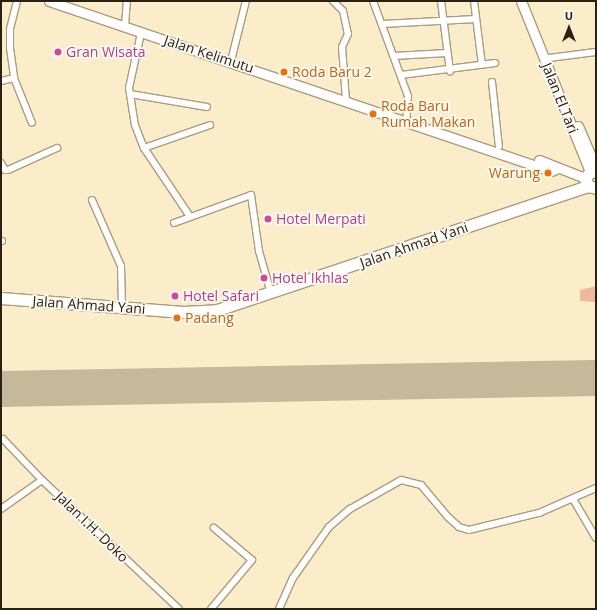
<!DOCTYPE html>
<html>
<head>
<meta charset="utf-8">
<style>
  body { margin:0 }
  #map { position:relative; width:597px; height:610px; overflow:hidden; background:#fcedca; font-family:"Open Sans",sans-serif }
  div>[style] { position:absolute }
  .runway>* { height:36px; margin:-18px; padding:0 18px; transform-origin:18px; border-radius:18px; background:#c5b89b }
  .building>* { inset:0; background:#efba9c }
  .roads { filter:drop-shadow(1px 0 #ab9c7c) drop-shadow(-1px 0 #ab9c7c) drop-shadow(0 1px #ab9c7c) drop-shadow(0 -1px #ab9c7c) }
  .street>* { height:6px; margin:-3px; padding:0 3px; transform-origin:3px; border-radius:3px; background:#fff }
  .secondary>* { height:9px; margin:-4.5px; padding:0 4.5px; transform-origin:4.5px; border-radius:4.5px; background:#fff }
  .highway>* { height:11px; margin:-5.5px; padding:0 5.5px; transform-origin:5.5px; border-radius:5.5px; background:#fff }
  .dots>* { width:11px; height:11px; translate:-50% -50%; box-sizing:border-box; border:2px solid #fefbf4; border-radius:50% }
  span { translate:-50% -50%; white-space:nowrap; text-align:center; line-height:1.15; -webkit-text-stroke:3.5px #fefbf4; paint-order:stroke }
  .hotel-label { font-size:14px; color:#b23c85 }
  .left { translate:0 -50%; text-align:left }
  .street-label { font-size:14px; color:#282215 }
  .food-label { font-size:14px; color:#c56008 }
  .right { translate:-100% -50%; text-align:right }
  .frame { position:absolute; inset:0; border:2px solid #282215; pointer-events:none }
  .north { position:absolute; left:549px; top:8px; width:40px; height:40px; -webkit-text-stroke:3px #fefbf4; paint-order:stroke; rotate:0deg; font-size:11px; font-weight:700; line-height:16px; text-align:center; color:#282215 }
  .north::after { content:''; display:block; margin:auto; width:14px; height:18px; background:#282215; clip-path:polygon(50% 0,100% 100%,50% 72%,0 100%) }
</style>
</head>
<body>
<div id="map">
  <div class="runway">
    <i style="left:1px;top:389px;width:595px;rotate:-1.06deg"></i>
  </div>
  <div class="building">
    <i style="clip-path:polygon(596px 286px,596px 302px,580px 301px,580px 290px)"></i>
  </div>
  <div class="roads">
    <div class="street">
      <i style="left:17px;top:1px;width:29px;rotate:104deg"></i>
      <i style="left:10px;top:29px;width:19px;rotate:90deg"></i>
      <i style="left:10px;top:48px;width:30px;rotate:82deg"></i>
      <i style="left:14px;top:78px;width:48px;rotate:68.2deg"></i>
      <i style="left:333px;top:1px;width:14px;rotate:45deg"></i>
      <i style="left:343px;top:11px;width:24px;rotate:78deg"></i>
      <i style="left:348px;top:34px;width:14px;rotate:115deg"></i>
      <i style="left:342px;top:47px;width:53px;rotate:85.7deg"></i>
      <i style="left:373px;top:1px;width:101px;rotate:69.8deg"></i>
      <i style="left:408px;top:96px;width:27px;rotate:94deg"></i>
      <i style="left:441px;top:1px;width:71px;rotate:82.7deg"></i>
      <i style="left:474px;top:1px;width:64px;rotate:82.9deg"></i>
      <i style="left:382px;top:24px;width:94px;rotate:-3deg"></i>
      <i style="left:125px;top:27px;width:26px;rotate:-86deg"></i>
      <i style="left:141px;top:33px;width:56px;rotate:102.3deg"></i>
      <i style="left:129px;top:88px;width:37px;rotate:81deg"></i>
      <i style="left:135px;top:125px;width:25px;rotate:69deg"></i>
      <i style="left:144px;top:148px;width:81px;rotate:56.1deg"></i>
      <i style="left:394px;top:56px;width:53px;rotate:-3.2deg"></i>
      <i style="left:549px;top:58px;width:47px;rotate:-7.3deg"></i>
      <i style="left:231px;top:61px;width:62px;rotate:-76deg"></i>
      <i style="left:401px;top:75px;width:95px;rotate:-7.3deg"></i>
      <i style="left:1px;top:81px;width:13px;rotate:-13deg"></i>
      <i style="left:492px;top:82px;width:65px;rotate:83.9deg"></i>
      <i style="left:130px;top:94px;width:78px;rotate:9.6deg"></i>
      <i style="left:144px;top:148px;width:70px;rotate:-19.2deg"></i>
      <i style="left:1px;top:163px;width:8px;rotate:60deg"></i>
      <i style="left:5px;top:170px;width:3px"></i>
      <i style="left:8px;top:170px;width:54px;rotate:-24.2deg"></i>
      <i style="left:92px;top:200px;width:72px;rotate:66.3deg"></i>
      <i style="left:121px;top:266px;width:41px;rotate:88.6deg"></i>
      <i style="left:174px;top:223px;width:82px;rotate:-20deg"></i>
      <i style="left:251px;top:195px;width:57px;rotate:81.9deg"></i>
      <i style="left:259px;top:251px;width:44px;rotate:74.1deg"></i>
      <i style="left:1px;top:241px;width:1px"></i>
      <i style="left:3px;top:439px;width:57px;rotate:46.4deg"></i>
      <i style="left:573px;top:499px;width:45px;rotate:59.5deg"></i>
      <i style="left:1px;top:509px;width:50px;rotate:-35.3deg"></i>
      <i style="left:42px;top:480px;width:188px;rotate:43.3deg"></i>
      <i style="left:211px;top:609px;width:64px;rotate:-50.1deg"></i>
      <i style="left:252px;top:560px;width:50px;rotate:-139.9deg"></i>
      <i style="left:279px;top:609px;width:34px;rotate:-66deg"></i>
      <i style="left:293px;top:578px;width:62px;rotate:-54.8deg"></i>
      <i style="left:329px;top:527px;width:28px;rotate:-41deg"></i>
      <i style="left:350px;top:509px;width:59px;rotate:-29.6deg"></i>
      <i style="left:401px;top:480px;width:21px;rotate:14deg"></i>
      <i style="left:421px;top:485px;width:42px;rotate:49.8deg"></i>
      <i style="left:448px;top:517px;width:15px;rotate:42deg"></i>
      <i style="left:459px;top:527px;width:10px;rotate:17deg"></i>
      <i style="left:469px;top:530px;width:72px;rotate:-13.7deg"></i>
      <i style="left:539px;top:513px;width:62px;rotate:-23.7deg"></i>
    </div>
    <div class="secondary">
      <i style="left:49px;top:1px;width:530px;rotate:18.71deg"></i>
      <i style="left:551px;top:171px;width:5px;rotate:-22deg"></i>
      <i style="left:521px;top:1px;width:184px;rotate:68deg"></i>
      <i style="left:578px;top:126px;width:46px;rotate:66.8deg"></i>
      <i style="left:539px;top:160px;width:49px;rotate:21.4deg"></i>
    </div>
    <div class="highway">
      <i style="left:596px;top:171px;width:6px;rotate:171deg"></i>
      <i style="left:590px;top:172px;width:8px;rotate:130deg"></i>
      <i style="left:585px;top:178px;width:9px;rotate:69deg"></i>
      <i style="left:588px;top:186px;width:8px;rotate:14deg"></i>
      <i style="left:1px;top:298px;width:183px;rotate:4.4deg"></i>
      <i style="left:183px;top:312px;width:34px;rotate:-3deg"></i>
      <i style="left:217px;top:310px;width:391px;rotate:-18.5deg"></i>
    </div>
  </div>
  <div class="dots">
    <i style="left:58px;top:52px;background:#d1479c"></i>
    <i style="left:284px;top:72px;background:#e8710a"></i>
    <i style="left:373px;top:114px;background:#e8710a"></i>
    <i style="left:548px;top:173px;background:#e8710a"></i>
    <i style="left:268px;top:219px;background:#d1479c"></i>
    <i style="left:264px;top:278px;background:#d1479c"></i>
    <i style="left:175px;top:296px;background:#d1479c"></i>
    <i style="left:177px;top:318px;background:#e8710a"></i>
  </div>
  <div class="hotel-label">
    <span class="left" style="left:66px;top:52px">Gran Wisata</span>
    <span class="left" style="left:276px;top:219px">Hotel Merpati</span>
    <span class="left" style="left:272px;top:278px">Hotel Ikhlas</span>
    <span class="left" style="left:183px;top:296px">Hotel Safari</span>
  </div>
  <div class="street-label">
    <span style="left:209px;top:54px;rotate:18deg">Jalan Kelimutu</span>
    <span style="left:560px;top:98px;rotate:68deg">Jalan El Tari</span>
    <span style="left:414px;top:245px;rotate:-19deg">Jalan Ahmad Yani</span>
    <span style="left:89px;top:305px;rotate:4deg">Jalan Ahmad Yani</span>
    <span style="left:92px;top:527px;rotate:44deg">Jalan I.H. Doko</span>
  </div>
  <div class="food-label">
    <span class="left" style="left:292px;top:72px">Roda Baru 2</span>
    <span class="left" style="left:381px;top:114px">Roda Baru<br>Rumah Makan</span>
    <span class="right" style="left:540px;top:173px">Warung</span>
    <span class="left" style="left:185px;top:318px">Padang</span>
  </div>
  <div class="frame"></div>
  <div class="north">U</div>
</div>
</body>
</html>
